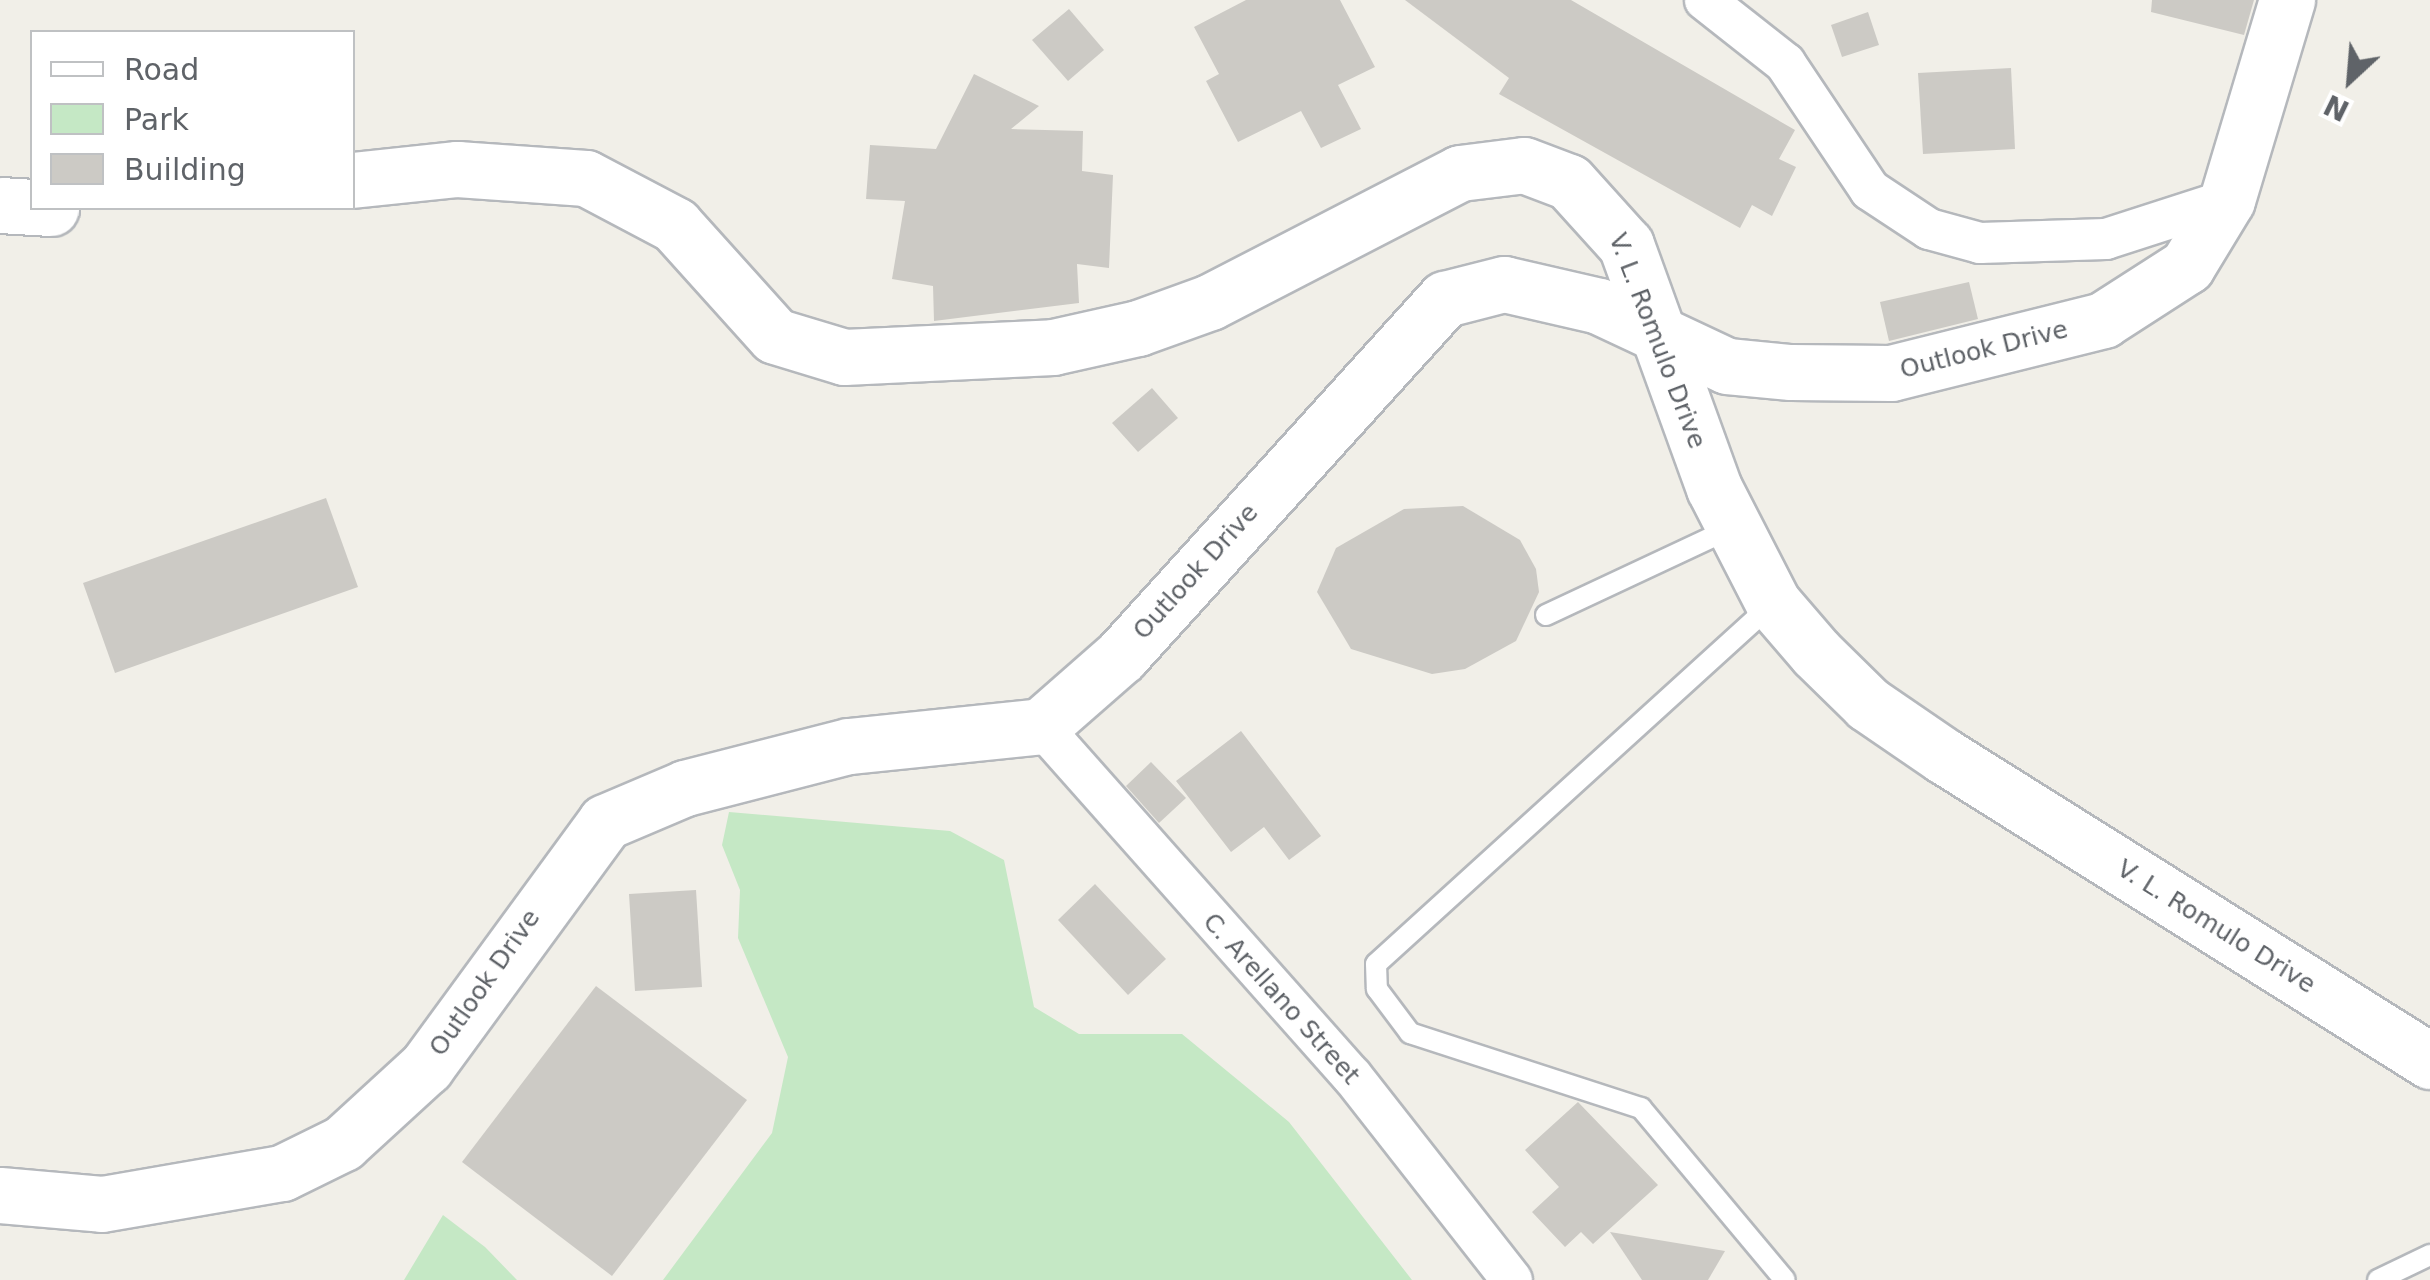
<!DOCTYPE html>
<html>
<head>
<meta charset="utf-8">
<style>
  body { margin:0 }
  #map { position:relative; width:2430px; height:1280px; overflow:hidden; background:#f1efe8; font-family:"DejaVu Sans",sans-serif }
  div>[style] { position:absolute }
  .green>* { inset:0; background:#c5e8c5 }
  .building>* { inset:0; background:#cccac5 }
  .roads { filter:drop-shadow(2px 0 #b5b8bc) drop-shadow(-2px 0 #b5b8bc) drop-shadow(0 2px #b5b8bc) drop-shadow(0 -2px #b5b8bc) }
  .lane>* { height:20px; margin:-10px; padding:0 10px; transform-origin:10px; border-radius:10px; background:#fff }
  .street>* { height:40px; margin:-20px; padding:0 20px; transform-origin:20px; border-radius:20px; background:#fff }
  .secondary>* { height:55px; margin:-27.5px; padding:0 27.5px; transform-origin:27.5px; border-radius:27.5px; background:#fff }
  span { translate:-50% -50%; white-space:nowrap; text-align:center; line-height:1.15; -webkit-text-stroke:8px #fff; paint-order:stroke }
  .street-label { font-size:25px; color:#5f6368 }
  .legend { position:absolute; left:30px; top:30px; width:325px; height:180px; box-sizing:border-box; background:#fff; border:2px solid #bfc1c3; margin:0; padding:12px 18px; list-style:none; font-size:30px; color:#5f6368 }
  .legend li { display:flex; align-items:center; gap:20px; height:50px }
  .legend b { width:50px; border:2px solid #bfc1c3 }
  .north { position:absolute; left:2300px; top:30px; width:100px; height:100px; -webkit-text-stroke:8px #fff; paint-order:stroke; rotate:206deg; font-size:28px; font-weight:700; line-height:40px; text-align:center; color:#5f6368 }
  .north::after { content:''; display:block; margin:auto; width:35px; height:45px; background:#5f6368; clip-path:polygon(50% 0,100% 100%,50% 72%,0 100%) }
</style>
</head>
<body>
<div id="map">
  <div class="green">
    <i style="clip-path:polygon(729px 812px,950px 831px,1004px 860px,1034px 1007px,1079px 1034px,1182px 1034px,1289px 1122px,1412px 1280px,663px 1280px,772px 1133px,788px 1057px,738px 938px,740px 890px,722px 845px)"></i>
    <i style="clip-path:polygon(443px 1215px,485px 1247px,517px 1280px,404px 1280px)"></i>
  </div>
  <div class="building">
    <i style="clip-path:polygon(1246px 0,1340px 0,1375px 67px,1338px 85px,1361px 129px,1321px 148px,1301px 111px,1238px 142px,1206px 81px,1219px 74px,1194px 27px)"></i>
    <i style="clip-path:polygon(1405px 0,1571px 0,1795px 130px,1779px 159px,1796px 167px,1772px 216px,1752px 205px,1740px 228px,1499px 94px,1509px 78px)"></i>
    <i style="clip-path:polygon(2152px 0,2254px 0,2244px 35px,2151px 12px)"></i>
    <i style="clip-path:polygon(1069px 9px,1104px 50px,1068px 81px,1032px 40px)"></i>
    <i style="clip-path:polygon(1868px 12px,1879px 45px,1842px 57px,1831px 25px)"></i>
    <i style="clip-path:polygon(2011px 68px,2015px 149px,1923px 154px,1918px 73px)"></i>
    <i style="clip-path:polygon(974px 74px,1039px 106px,1011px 129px,1083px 131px,1082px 171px,1113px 175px,1109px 268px,1077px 264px,1079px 303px,934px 321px,933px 286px,892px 279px,905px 201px,866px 199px,870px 145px,936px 149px)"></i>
    <i style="clip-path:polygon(1969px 282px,1978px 319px,1889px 341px,1880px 302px)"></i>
    <i style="clip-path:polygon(1152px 388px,1178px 418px,1138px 452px,1112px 423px)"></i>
    <i style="clip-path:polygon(326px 498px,358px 587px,115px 673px,83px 583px)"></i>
    <i style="clip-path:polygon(1463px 506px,1520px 540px,1536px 569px,1539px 592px,1516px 641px,1465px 669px,1432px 674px,1351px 649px,1317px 592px,1336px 548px,1404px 509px)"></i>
    <i style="clip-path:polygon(1241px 731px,1321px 836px,1289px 860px,1264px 827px,1231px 852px,1176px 781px)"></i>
    <i style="clip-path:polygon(1151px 762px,1186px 798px,1159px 823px,1126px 786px)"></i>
    <i style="clip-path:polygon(1095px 884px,1166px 959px,1128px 995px,1058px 920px)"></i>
    <i style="clip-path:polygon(696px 890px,702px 987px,635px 991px,629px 894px)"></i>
    <i style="clip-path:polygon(596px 986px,747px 1100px,612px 1276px,462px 1162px)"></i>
    <i style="clip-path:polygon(1578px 1102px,1658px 1185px,1593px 1244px,1581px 1232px,1565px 1247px,1532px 1212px,1559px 1187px,1525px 1150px)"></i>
    <i style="clip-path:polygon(1610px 1232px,1725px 1251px,1708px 1280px,1642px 1280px)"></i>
  </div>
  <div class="roads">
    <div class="lane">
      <i style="left:1770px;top:606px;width:532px;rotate:137.74deg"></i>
      <i style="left:1376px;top:964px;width:25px;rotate:88deg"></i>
      <i style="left:1377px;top:989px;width:55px;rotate:53.1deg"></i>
      <i style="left:1410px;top:1033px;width:243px;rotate:18deg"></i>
      <i style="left:1641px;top:1108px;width:224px;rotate:50.1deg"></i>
      <i style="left:1546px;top:615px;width:208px;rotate:-25.1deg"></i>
      <i style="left:2378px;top:1280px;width:58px;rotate:-25.7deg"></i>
    </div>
    <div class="street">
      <i style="left:1705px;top:0;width:102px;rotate:38.2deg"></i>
      <i style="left:1785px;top:63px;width:153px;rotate:56.2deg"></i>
      <i style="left:1870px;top:190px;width:71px;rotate:33.5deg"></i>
      <i style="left:1929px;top:229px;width:53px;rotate:15.4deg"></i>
      <i style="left:1980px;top:243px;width:126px;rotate:-1.8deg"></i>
      <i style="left:2106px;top:239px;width:127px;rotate:-17.9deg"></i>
      <i style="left:1041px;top:726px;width:468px;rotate:48.4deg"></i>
      <i style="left:1352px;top:1076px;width:259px;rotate:51.9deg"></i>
    </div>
    <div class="secondary">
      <i style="left:352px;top:180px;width:106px;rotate:-6deg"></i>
      <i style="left:457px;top:169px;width:129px;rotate:4deg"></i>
      <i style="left:586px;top:178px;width:101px;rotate:27.8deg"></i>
      <i style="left:675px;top:225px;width:149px;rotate:48deg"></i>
      <i style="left:775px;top:336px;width:72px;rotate:16.9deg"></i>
      <i style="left:844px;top:357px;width:209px;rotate:-2.7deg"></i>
      <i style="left:1053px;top:347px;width:87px;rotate:-12.6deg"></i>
      <i style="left:1138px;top:328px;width:77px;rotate:-19.9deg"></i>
      <i style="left:1210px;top:302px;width:281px;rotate:-27.3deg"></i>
      <i style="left:1460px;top:173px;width:64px;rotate:-7.1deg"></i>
      <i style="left:1524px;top:165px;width:48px;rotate:20.7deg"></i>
      <i style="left:1569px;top:182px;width:85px;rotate:47.9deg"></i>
      <i style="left:1626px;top:245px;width:258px;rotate:70.1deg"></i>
      <i style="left:1714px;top:488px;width:129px;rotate:62.8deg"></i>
      <i style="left:1773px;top:603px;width:66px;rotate:49.3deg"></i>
      <i style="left:1816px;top:653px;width:73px;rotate:44.4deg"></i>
      <i style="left:1868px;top:704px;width:92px;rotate:34.4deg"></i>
      <i style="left:1944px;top:756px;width:574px;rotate:32.11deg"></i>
      <i style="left:0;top:205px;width:51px;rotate:3.4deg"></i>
      <i style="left:0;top:1195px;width:102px;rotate:5deg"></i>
      <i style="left:102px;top:1204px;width:183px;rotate:-9.8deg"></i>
      <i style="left:282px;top:1173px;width:68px;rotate:-26.2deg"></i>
      <i style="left:343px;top:1143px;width:113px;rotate:-42.5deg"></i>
      <i style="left:426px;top:1067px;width:303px;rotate:-53.8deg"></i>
      <i style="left:605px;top:822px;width:87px;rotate:-23deg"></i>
      <i style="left:685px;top:788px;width:169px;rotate:-14.4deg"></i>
      <i style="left:849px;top:746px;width:193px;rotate:-5.9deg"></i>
      <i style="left:1041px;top:726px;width:106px;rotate:-41.2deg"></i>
      <i style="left:1121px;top:656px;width:482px;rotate:-47.8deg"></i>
      <i style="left:1445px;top:299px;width:61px;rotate:-14.3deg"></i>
      <i style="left:1504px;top:284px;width:98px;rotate:13deg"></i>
      <i style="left:1599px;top:306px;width:141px;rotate:25.1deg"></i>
      <i style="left:1727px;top:366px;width:64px;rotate:5.4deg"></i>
      <i style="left:1791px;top:372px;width:100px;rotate:0.6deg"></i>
      <i style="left:1891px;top:373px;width:219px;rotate:-14deg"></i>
      <i style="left:2103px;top:320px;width:100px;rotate:-32.7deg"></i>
      <i style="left:2187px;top:266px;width:77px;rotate:-58.8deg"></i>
      <i style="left:2227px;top:200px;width:209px;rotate:-73.3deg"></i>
    </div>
  </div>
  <div class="street-label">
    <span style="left:1657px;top:341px;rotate:69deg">V. L. Romulo Drive</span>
    <span style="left:1984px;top:350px;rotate:-14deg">Outlook Drive</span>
    <span style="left:1196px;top:572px;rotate:-48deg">Outlook Drive</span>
    <span style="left:2216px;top:927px;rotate:32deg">V. L. Romulo Drive</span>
    <span style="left:485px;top:983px;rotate:-55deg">Outlook Drive</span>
    <span style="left:1281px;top:999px;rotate:48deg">C. Arellano Street</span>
  </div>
  <ul class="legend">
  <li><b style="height:12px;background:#fff"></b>Road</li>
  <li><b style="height:28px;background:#c5e8c5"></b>Park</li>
  <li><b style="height:28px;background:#cccac5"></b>Building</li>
  </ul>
  <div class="north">N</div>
</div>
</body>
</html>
